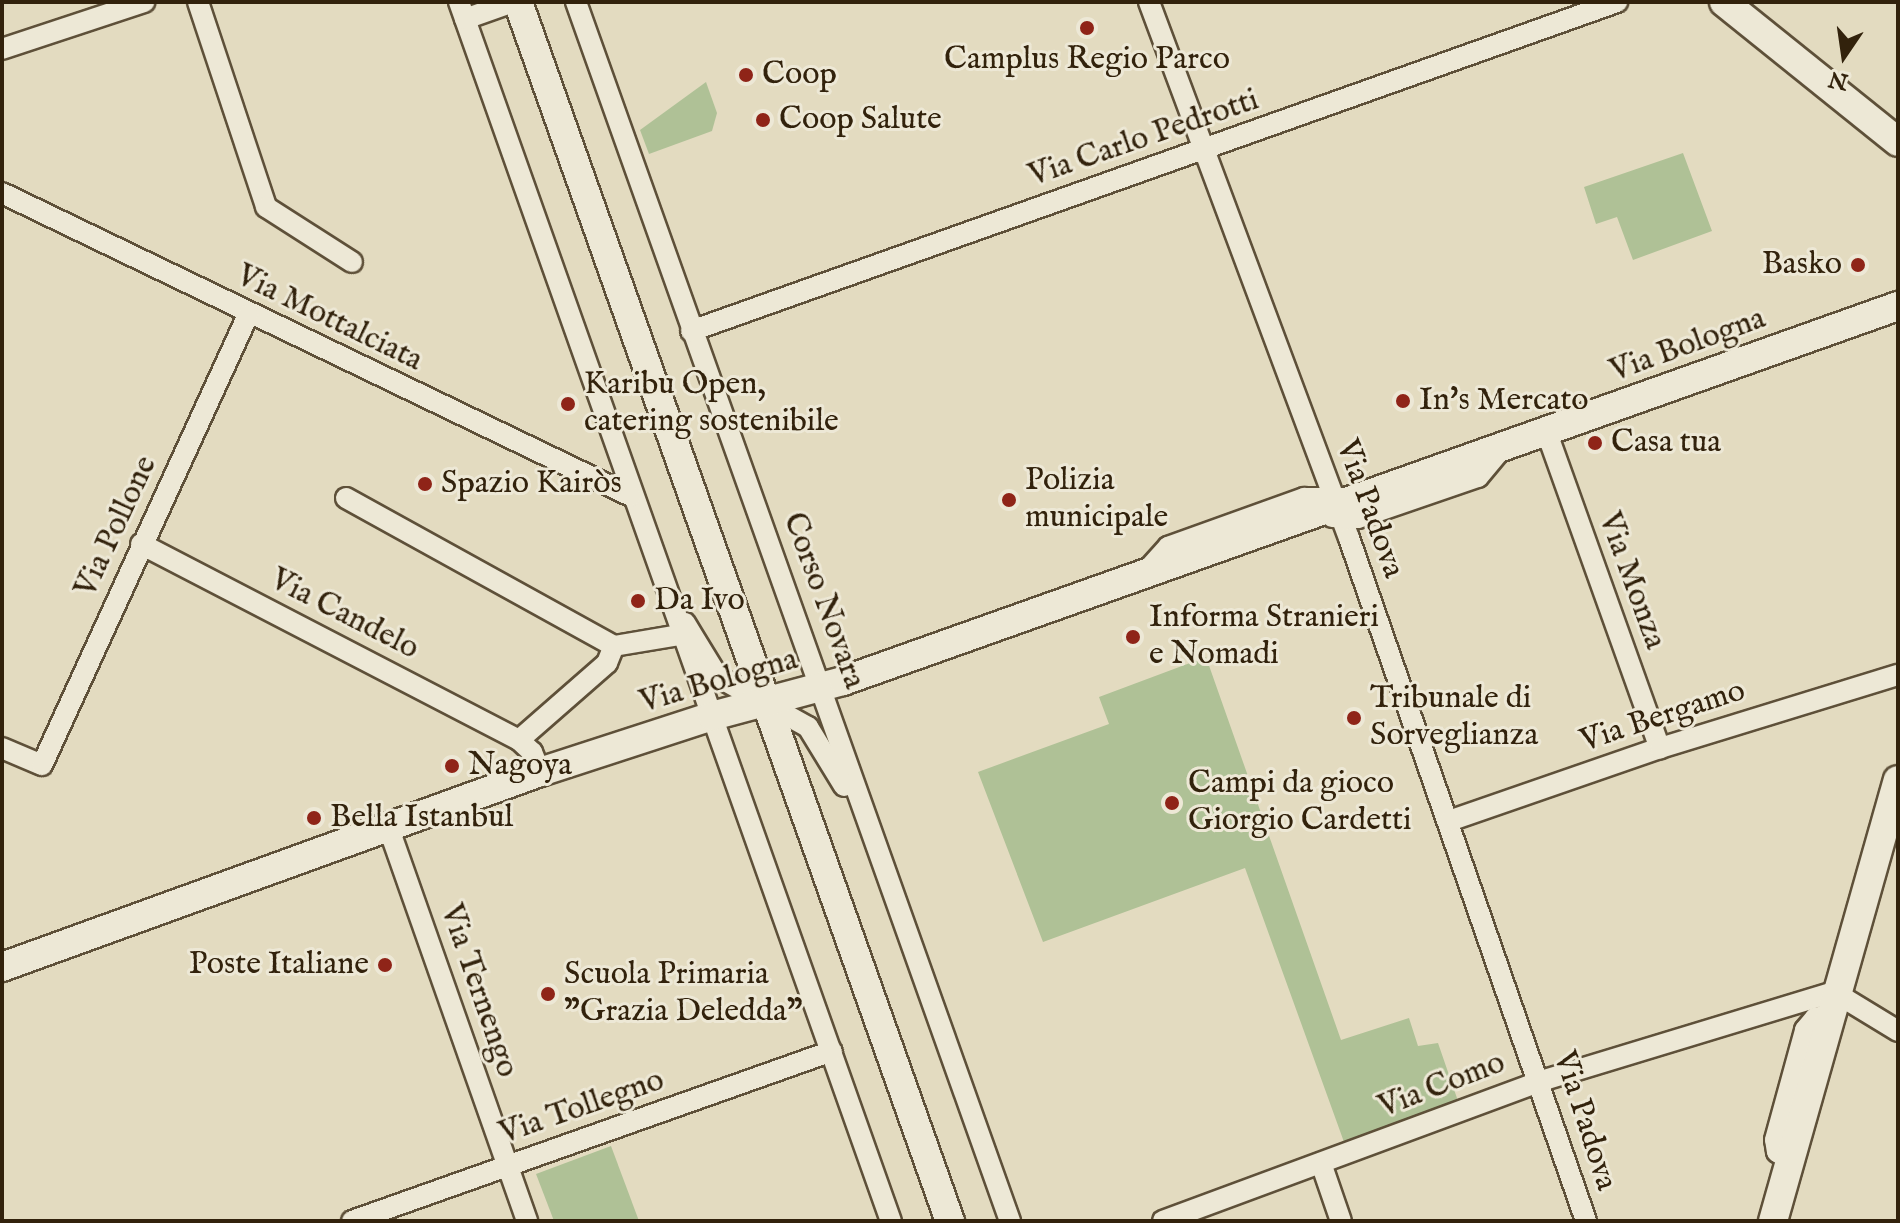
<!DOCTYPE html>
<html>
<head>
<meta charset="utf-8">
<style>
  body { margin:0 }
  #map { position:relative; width:1900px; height:1223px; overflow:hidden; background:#e3dbc0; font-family:"IM FELL English",serif }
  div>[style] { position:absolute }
  .green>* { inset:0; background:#afc196 }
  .roads { filter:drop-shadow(2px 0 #5e5039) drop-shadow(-2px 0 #5e5039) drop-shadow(0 2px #5e5039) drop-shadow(0 -2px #5e5039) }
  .street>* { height:20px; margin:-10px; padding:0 10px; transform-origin:10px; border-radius:10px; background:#ede8d6 }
  .secondary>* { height:28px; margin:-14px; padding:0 14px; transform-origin:14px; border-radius:14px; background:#ede8d6 }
  .dots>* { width:22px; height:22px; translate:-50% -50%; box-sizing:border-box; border:4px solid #ede8d6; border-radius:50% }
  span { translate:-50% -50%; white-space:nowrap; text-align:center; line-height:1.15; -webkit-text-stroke:6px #ede8d6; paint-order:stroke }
  .poi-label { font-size:32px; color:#32220c }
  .left { translate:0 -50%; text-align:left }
  .right { translate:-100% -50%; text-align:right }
  .street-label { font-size:32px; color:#32220c }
  .frame { position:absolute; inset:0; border:4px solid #32220c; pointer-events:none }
  .north { position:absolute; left:1804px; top:16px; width:80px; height:80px; -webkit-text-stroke:6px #ede8d6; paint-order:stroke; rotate:193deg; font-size:22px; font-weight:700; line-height:32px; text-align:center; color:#32220c }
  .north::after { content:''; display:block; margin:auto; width:28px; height:36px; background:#32220c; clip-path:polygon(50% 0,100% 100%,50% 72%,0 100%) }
</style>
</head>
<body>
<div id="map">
  <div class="green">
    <i style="clip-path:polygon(706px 82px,717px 113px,712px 131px,649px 154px,640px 130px)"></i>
    <i style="clip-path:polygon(1683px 153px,1712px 231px,1633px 260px,1617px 217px,1596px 224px,1584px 187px)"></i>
    <i style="clip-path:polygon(1206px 657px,1341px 1040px,1409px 1018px,1418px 1046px,1438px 1043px,1458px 1101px,1344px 1142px,1245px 868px,1043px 942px,978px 772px,1109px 724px,1099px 697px)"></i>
    <i style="clip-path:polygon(611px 1146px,639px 1221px,554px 1221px,536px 1174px)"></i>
  </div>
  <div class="roads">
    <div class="street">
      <i style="left:198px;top:2px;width:216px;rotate:71.6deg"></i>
      <i style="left:266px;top:207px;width:102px;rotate:32.6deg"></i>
      <i style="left:459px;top:2px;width:1293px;rotate:70.49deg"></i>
      <i style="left:576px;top:2px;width:1294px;rotate:70.4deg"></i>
      <i style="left:1149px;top:2px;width:572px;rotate:69.54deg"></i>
      <i style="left:1349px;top:538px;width:723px;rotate:70.86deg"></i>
      <i style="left:465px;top:19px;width:51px;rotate:-19.5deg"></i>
      <i style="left:2px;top:49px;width:150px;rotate:-18.3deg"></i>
      <i style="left:2px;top:193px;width:698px;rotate:25.72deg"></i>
      <i style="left:691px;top:331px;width:983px;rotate:-19.56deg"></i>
      <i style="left:1547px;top:433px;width:335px;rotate:70.3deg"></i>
      <i style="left:346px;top:498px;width:306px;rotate:28.9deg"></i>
      <i style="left:1332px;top:517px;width:26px;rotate:2deg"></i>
      <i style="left:1358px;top:518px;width:127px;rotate:-18.9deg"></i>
      <i style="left:1478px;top:477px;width:35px;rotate:-50deg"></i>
      <i style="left:141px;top:544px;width:426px;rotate:27.4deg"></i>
      <i style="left:519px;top:740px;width:18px;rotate:43deg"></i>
      <i style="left:532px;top:752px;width:22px;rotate:68deg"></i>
      <i style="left:1143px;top:575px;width:38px;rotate:-48deg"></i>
      <i style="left:1168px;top:547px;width:145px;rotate:-19.8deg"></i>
      <i style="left:1304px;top:498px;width:40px"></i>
      <i style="left:685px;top:623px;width:63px;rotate:58.6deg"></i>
      <i style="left:718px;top:677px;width:103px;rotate:29.1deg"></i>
      <i style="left:808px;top:727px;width:69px;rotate:58.6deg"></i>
      <i style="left:614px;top:646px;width:67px;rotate:-9.5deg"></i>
      <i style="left:519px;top:740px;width:117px;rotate:-41.2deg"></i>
      <i style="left:607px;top:663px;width:18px;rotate:-68deg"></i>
      <i style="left:2px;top:748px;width:43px;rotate:23deg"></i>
      <i style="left:42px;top:765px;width:495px;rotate:-65.4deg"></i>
      <i style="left:1449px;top:821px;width:223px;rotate:-19.1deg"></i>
      <i style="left:1660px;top:748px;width:249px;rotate:-17.1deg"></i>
      <i style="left:388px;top:826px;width:419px;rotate:70.6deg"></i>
      <i style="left:1791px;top:1160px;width:16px;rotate:-150deg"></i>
      <i style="left:1777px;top:1152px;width:12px;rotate:-99deg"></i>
      <i style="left:1775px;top:1140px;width:114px;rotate:-74.7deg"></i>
      <i style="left:1805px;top:1030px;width:16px;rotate:-50deg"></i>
      <i style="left:1815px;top:1018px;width:18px;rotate:-13deg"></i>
      <i style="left:1321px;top:1163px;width:61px;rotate:71deg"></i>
      <i style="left:352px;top:1221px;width:509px;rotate:-19.5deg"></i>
      <i style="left:1163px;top:1221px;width:403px;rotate:-20.3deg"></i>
      <i style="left:1541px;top:1081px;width:306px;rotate:-16.9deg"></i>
      <i style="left:1834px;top:992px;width:75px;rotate:31.4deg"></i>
    </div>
    <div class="secondary">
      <i style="left:518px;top:2px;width:1293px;rotate:70.49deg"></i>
      <i style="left:1724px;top:2px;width:223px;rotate:38.8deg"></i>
      <i style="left:2px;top:967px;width:572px;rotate:-19.92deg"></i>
      <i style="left:540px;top:772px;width:181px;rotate:-18deg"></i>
      <i style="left:712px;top:716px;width:136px;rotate:-15deg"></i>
      <i style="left:843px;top:681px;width:1120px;rotate:-19.57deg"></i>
      <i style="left:1773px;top:1221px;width:458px;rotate:-74.2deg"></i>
    </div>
  </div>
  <div class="dots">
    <i style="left:1087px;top:28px;background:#8f2418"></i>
    <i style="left:746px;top:75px;background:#8f2418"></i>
    <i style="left:763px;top:120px;background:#8f2418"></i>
    <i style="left:1858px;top:265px;background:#8f2418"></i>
    <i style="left:1403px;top:401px;background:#8f2418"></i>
    <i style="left:568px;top:404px;background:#8f2418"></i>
    <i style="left:1595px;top:443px;background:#8f2418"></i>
    <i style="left:425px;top:484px;background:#8f2418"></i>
    <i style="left:1009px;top:500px;background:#8f2418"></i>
    <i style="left:638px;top:601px;background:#8f2418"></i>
    <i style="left:1133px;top:637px;background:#8f2418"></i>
    <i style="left:1354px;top:718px;background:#8f2418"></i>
    <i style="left:452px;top:766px;background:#8f2418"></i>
    <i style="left:1172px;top:803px;background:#8f2418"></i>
    <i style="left:314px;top:818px;background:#8f2418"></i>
    <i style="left:385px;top:965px;background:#8f2418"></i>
    <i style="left:548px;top:994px;background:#8f2418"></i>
  </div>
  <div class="poi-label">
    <span style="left:1087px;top:60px">Camplus Regio Parco</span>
    <span class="left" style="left:762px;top:75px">Coop</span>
    <span class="left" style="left:779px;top:120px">Coop Salute</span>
    <span class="right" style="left:1842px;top:265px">Basko</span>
    <span class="left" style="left:584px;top:404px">Karibu Open,<br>catering sostenibile</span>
    <span class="left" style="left:1419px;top:401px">In's Mercato</span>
    <span class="left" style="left:1611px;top:443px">Casa tua</span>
    <span class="left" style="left:1025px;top:500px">Polizia<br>municipale</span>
    <span class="left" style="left:441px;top:484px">Spazio Kairòs</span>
    <span class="left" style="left:654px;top:601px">Da Ivo</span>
    <span class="left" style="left:1149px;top:637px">Informa Stranieri<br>e Nomadi</span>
    <span class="left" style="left:1370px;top:718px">Tribunale di<br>Sorveglianza</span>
    <span class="left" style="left:468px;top:766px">Nagoya</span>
    <span class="left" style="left:1188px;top:803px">Campi da gioco<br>Giorgio Cardetti</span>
    <span class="left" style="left:330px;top:818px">Bella Istanbul</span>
    <span class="right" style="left:369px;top:965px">Poste Italiane</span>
    <span class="left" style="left:564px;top:994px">Scuola Primaria<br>"Grazia Deledda"</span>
  </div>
  <div class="street-label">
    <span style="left:1144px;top:139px;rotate:-19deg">Via Carlo Pedrotti</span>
    <span style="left:329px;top:319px;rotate:26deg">Via Mottalciata</span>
    <span style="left:1688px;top:346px;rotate:-20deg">Via Bologna</span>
    <span style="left:1369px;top:509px;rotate:70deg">Via Padova</span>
    <span style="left:117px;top:527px;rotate:-65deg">Via Pollone</span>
    <span style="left:1631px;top:581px;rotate:70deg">Via Monza</span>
    <span style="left:823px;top:601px;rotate:70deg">Corso Novara</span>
    <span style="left:344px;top:615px;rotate:27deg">Via Candelo</span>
    <span style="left:719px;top:682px;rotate:-16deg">Via Bologna</span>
    <span style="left:1663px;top:717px;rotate:-18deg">Via Bergamo</span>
    <span style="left:478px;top:991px;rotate:71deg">Via Ternengo</span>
    <span style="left:1442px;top:1086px;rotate:-21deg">Via Como</span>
    <span style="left:582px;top:1108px;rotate:-19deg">Via Tollegno</span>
    <span style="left:1584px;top:1121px;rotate:72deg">Via Padova</span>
  </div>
  <div class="frame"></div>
  <div class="north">N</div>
</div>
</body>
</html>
